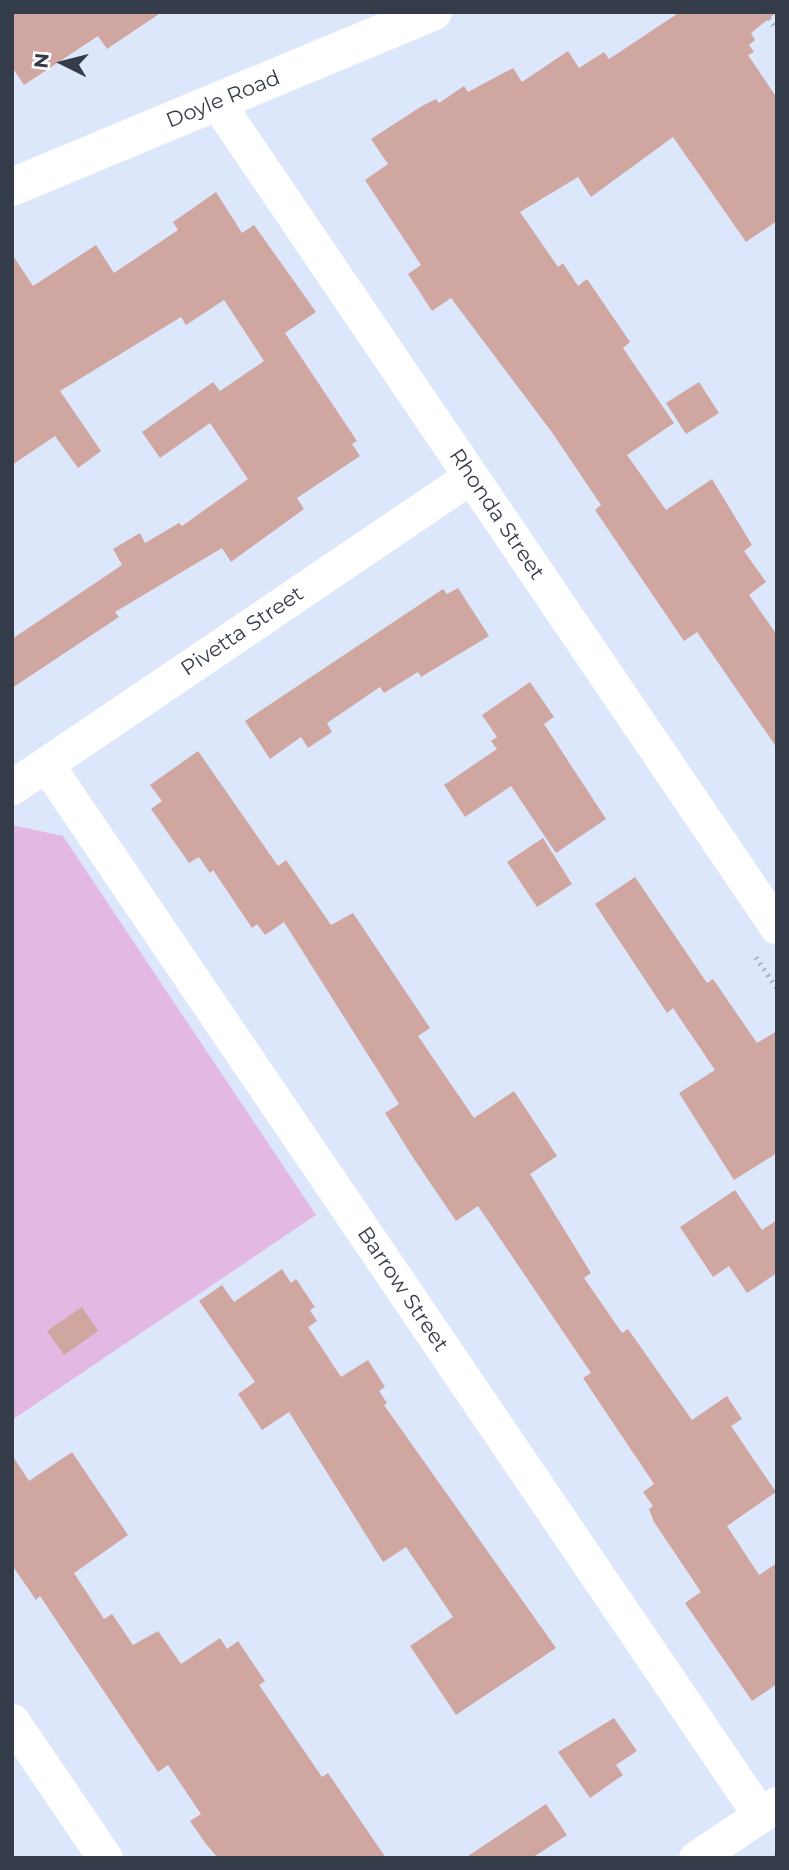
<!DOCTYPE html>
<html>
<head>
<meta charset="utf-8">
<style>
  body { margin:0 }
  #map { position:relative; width:789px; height:1870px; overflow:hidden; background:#dde7fc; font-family:Montserrat,sans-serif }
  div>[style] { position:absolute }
  .green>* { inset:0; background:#e3b9e4 }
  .building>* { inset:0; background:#d0a6a1 }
  .path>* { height:4.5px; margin-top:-2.25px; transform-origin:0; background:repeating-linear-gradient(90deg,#a9b2c5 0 2px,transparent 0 7px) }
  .street>* { height:35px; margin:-17.5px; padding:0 17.5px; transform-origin:17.5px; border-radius:17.5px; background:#fff }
  .secondary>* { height:38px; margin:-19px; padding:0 19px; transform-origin:19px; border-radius:19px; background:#fff }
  span { translate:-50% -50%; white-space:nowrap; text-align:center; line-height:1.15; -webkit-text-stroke:5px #fff; paint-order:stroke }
  .street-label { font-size:21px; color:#353c49 }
  .frame { position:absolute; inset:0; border:14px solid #353c49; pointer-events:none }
  .north { position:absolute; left:28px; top:28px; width:70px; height:70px; -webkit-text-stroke:5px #fff; paint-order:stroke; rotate:276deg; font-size:19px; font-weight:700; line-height:28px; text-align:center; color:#353c49 }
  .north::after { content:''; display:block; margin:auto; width:24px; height:32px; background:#353c49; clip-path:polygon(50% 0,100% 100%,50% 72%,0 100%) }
</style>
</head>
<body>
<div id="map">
  <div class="green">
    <i style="clip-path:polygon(12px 825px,63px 836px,316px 1215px,12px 1420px)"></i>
  </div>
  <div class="building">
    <i style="clip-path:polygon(12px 12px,162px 12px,107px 49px,98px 36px,24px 85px,12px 67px)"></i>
    <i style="clip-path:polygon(680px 12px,777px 12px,751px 33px,755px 40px,749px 45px,754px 52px,748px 55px,777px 98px,777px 221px,746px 242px,673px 137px,591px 197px,578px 177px,520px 212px,558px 267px,563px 263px,578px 286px,587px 279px,630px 342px,623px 348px,674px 423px,627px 455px,666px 510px,712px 479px,752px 545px,744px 551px,766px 582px,749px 595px,777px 635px,777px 748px,697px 632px,684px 641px,595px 510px,601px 505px,551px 431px,451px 298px,432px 311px,408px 274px,421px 265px,365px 180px,388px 164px,371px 139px,422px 106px,436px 99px,439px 103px,464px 86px,468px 92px,513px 68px,522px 82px,568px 51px,579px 68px,604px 52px,609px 59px)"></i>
    <i style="clip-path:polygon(216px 192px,242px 233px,254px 225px,316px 312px,285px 333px,357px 441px,352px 444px,360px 456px,297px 498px,304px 509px,231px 562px,222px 548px,115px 612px,119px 617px,12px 688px,12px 639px,122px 565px,113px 549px,140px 533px,145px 543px,179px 523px,182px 526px,248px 479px,210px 423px,160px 458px,142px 432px,213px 382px,220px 391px,264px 361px,224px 300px,186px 325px,181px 317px,60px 391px,101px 451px,78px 468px,55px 436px,12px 465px,12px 254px,33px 286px,96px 245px,114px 273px,178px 230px,173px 222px)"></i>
    <i style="clip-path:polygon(699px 382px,719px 413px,686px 434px,666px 403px)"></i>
    <i style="clip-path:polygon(458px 588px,489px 636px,421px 677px,418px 672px,384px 693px,380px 687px,327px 723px,332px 732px,308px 748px,301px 737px,270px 759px,245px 721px,443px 589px,447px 594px)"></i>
    <i style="clip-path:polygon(530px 682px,554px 717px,544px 724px,606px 819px,556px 853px,511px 786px,465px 817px,444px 785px,497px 749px,491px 741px,497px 737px,482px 715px)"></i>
    <i style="clip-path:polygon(198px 751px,278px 866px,286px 860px,331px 925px,353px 913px,430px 1028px,418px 1036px,474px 1118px,514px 1091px,557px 1156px,530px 1174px,591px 1273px,584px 1278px,622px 1333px,628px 1329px,692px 1420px,727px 1396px,742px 1419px,731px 1426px,776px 1492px,727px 1526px,759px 1575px,777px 1563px,777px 1684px,752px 1701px,685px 1603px,701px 1592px,654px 1522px,649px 1509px,653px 1506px,643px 1492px,654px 1484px,583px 1378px,591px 1373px,478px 1206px,456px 1221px,414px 1159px,385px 1113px,399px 1104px,284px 922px,265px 935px,257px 924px,252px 928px,213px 870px,210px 873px,199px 857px,189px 863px,151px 809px,162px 801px,150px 785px)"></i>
    <i style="clip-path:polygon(543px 838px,572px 884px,537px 907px,507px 862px)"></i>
    <i style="clip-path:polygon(635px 877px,707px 983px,713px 979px,757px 1043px,777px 1031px,777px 1153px,734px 1180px,679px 1093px,715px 1070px,673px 1008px,667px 1013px,595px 904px)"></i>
    <i style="clip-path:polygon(735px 1190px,762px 1230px,777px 1220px,777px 1273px,747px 1293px,729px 1266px,713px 1277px,680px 1227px)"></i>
    <i style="clip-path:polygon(282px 1269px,291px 1283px,296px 1279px,315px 1307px,310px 1310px,317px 1321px,308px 1327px,341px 1377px,368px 1360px,385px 1387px,379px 1391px,387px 1403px,384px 1405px,556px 1648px,456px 1715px,410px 1646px,453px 1617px,406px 1547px,383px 1562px,289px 1412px,262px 1430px,238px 1394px,255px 1382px,199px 1301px,222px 1285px,234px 1302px)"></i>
    <i style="clip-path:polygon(82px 1307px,98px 1331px,64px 1355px,47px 1331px)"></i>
    <i style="clip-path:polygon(72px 1452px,128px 1535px,74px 1573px,104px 1619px,112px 1614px,133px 1645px,158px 1631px,181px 1664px,220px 1638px,227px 1649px,238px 1641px,265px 1681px,259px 1685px,322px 1777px,328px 1773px,386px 1858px,218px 1858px,206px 1844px,190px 1821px,201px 1814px,168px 1765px,158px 1772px,40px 1596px,36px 1600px,12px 1565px,12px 1455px,29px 1481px)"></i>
    <i style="clip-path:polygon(614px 1718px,637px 1751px,616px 1765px,623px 1775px,590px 1798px,558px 1752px)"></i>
    <i style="clip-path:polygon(546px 1804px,567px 1835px,532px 1858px,465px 1858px)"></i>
  </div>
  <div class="path">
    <i style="left:765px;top:12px;width:22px;rotate:56deg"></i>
    <i style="left:756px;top:957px;width:37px;rotate:56deg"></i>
    <i style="left:774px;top:1858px;width:4px;rotate:-34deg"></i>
  </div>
  <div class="street">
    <i style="left:216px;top:101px;width:998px;rotate:55.82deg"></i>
    <i style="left:46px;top:764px;width:1271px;rotate:55.81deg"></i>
    <i style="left:12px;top:787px;width:554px;rotate:-34.12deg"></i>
    <i style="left:12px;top:1721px;width:166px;rotate:55.8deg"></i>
    <i style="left:696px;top:1858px;width:97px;rotate:-33.7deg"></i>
  </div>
  <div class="secondary">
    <i style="left:12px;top:187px;width:456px;rotate:-22.6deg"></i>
  </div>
  <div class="street-label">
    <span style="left:223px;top:99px;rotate:-22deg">Doyle Road</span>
    <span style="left:497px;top:514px;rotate:56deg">Rhonda Street</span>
    <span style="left:242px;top:631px;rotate:-34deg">Pivetta Street</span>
    <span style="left:403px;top:1289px;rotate:56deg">Barrow Street</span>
  </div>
  <div class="frame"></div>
  <div class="north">N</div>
</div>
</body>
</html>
